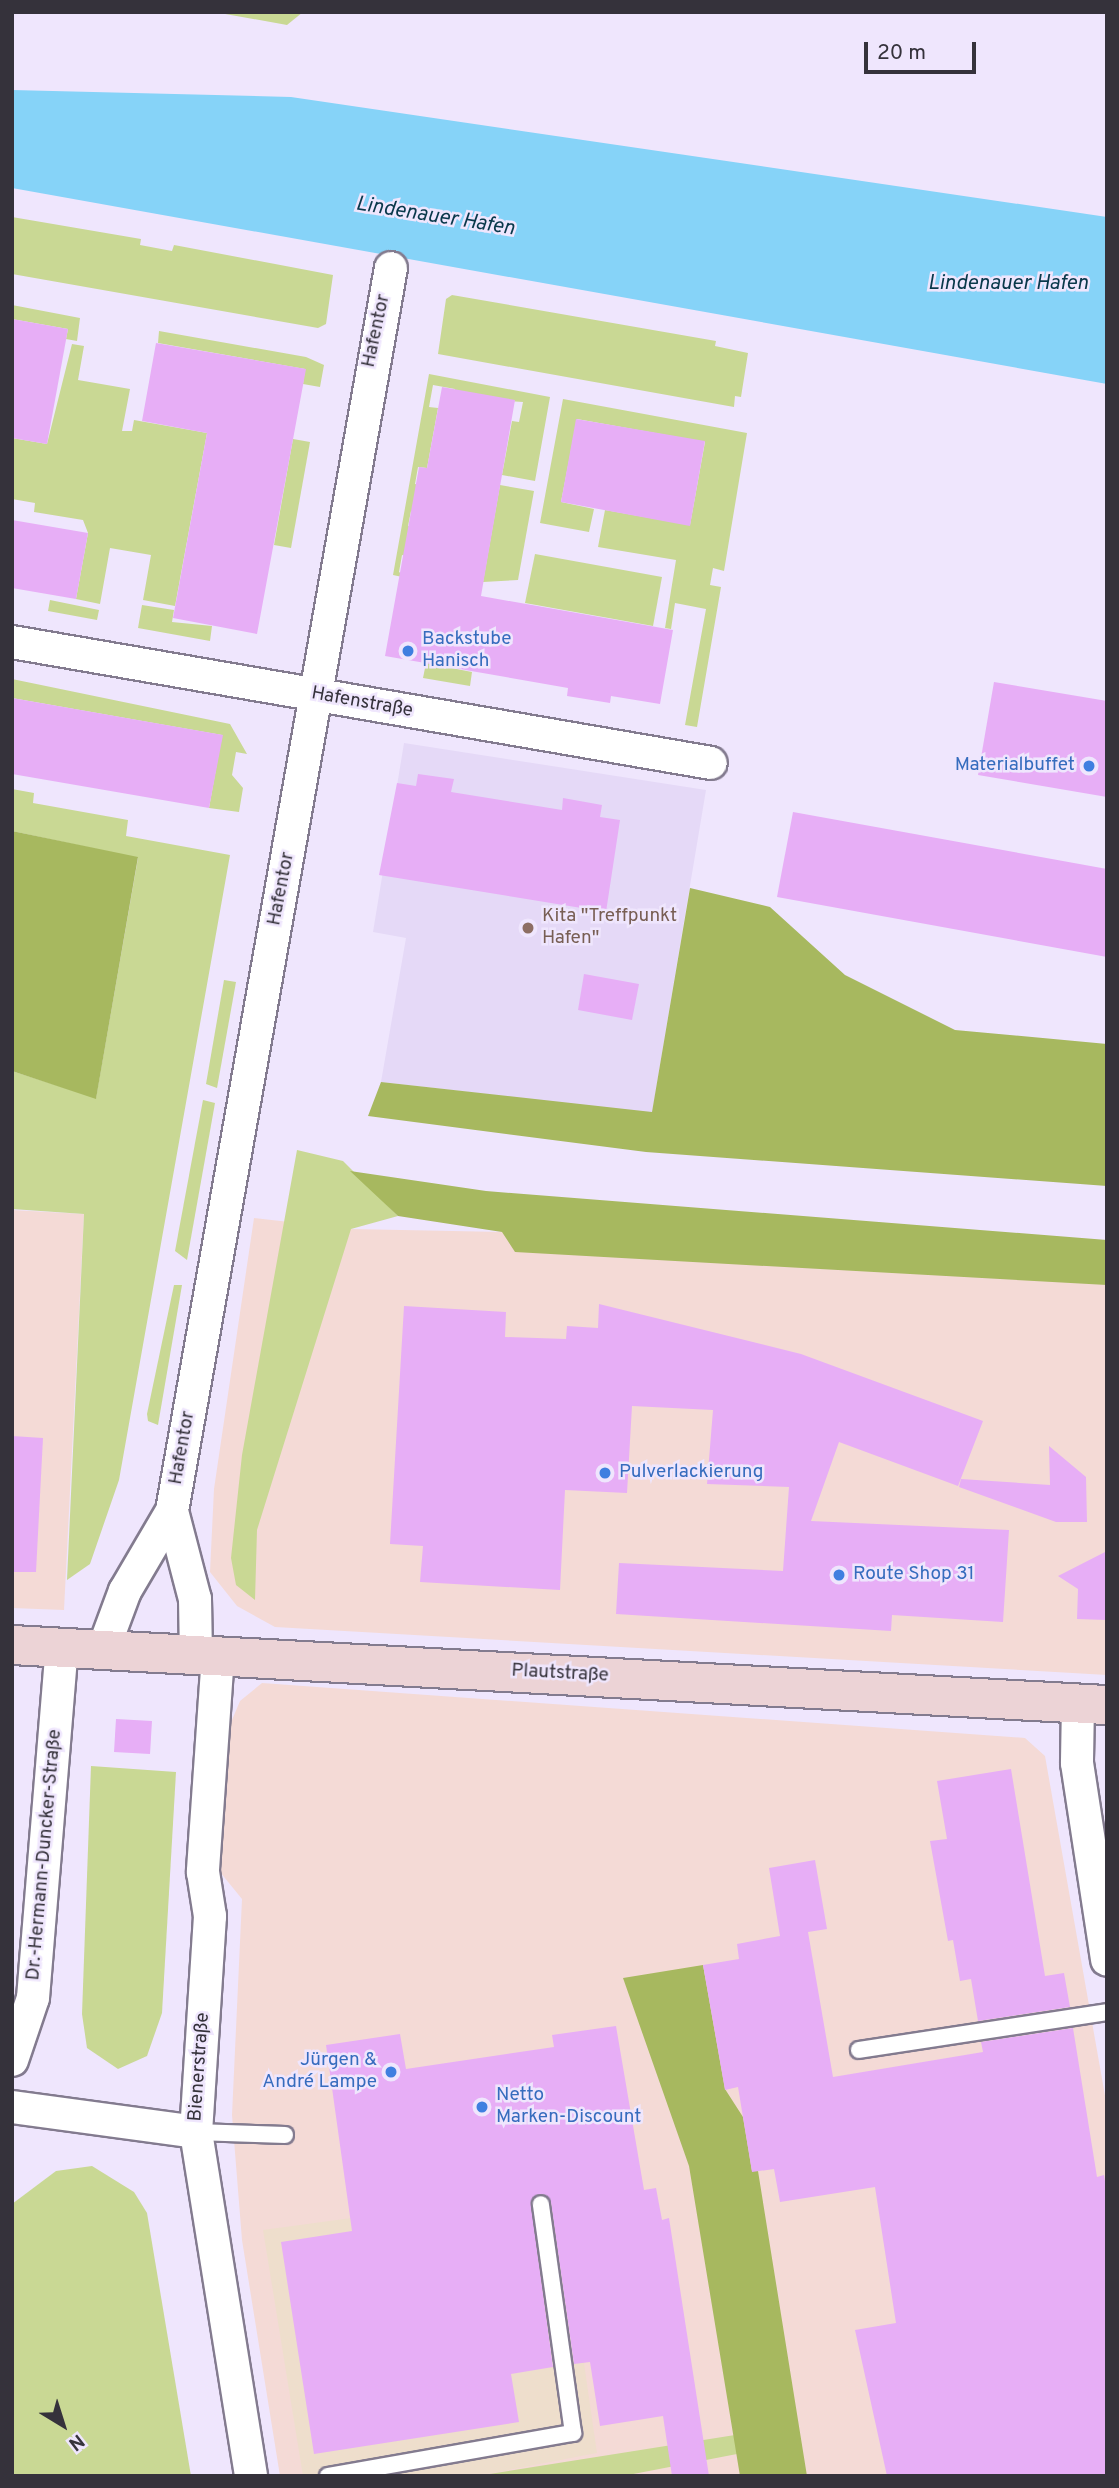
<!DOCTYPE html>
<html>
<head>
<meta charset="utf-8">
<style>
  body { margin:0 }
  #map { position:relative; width:1119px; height:2488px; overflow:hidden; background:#efe6fd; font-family:Overpass,sans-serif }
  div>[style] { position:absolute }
  .commercial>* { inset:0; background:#f4dad6 }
  .industrial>* { inset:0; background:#eedecc }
  .built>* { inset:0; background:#e5d9f7 }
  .green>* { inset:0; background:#c9d894 }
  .forest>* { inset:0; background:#a7b85f }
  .water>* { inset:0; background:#86d3f8 }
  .building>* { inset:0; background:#e7aef6 }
  .roads { filter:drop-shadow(2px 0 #837b8f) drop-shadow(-2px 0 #837b8f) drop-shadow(0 2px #837b8f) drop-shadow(0 -2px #837b8f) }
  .lane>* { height:16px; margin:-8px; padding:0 8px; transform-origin:8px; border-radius:8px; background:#fff }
  .street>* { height:32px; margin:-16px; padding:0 16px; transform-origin:16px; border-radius:16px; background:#fff }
  .secondary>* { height:38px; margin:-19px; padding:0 19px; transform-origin:19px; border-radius:19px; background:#ecd3d6 }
  .dots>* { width:19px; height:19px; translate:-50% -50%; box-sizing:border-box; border:4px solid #efe6fd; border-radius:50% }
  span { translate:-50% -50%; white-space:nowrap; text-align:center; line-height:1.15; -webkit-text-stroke:5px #efe6fd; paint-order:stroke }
  .street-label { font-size:19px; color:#35323b }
  .shop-label { font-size:19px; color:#366cbe }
  .left { translate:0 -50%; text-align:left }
  .right { translate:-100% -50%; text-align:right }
  .education-label { font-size:19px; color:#785e54 }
  .water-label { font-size:21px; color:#09384b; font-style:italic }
  .frame { position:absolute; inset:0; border:14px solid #35323b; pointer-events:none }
  .north { position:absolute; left:28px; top:2390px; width:70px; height:70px; -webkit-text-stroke:5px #efe6fd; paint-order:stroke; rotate:142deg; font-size:19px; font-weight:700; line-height:28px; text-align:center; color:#35323b }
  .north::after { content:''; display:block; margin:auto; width:24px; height:32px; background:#35323b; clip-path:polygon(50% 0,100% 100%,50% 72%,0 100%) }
  .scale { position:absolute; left:864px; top:42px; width:112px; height:32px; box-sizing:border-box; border:4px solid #35323b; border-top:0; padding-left:9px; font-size:21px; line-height:24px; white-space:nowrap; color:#35323b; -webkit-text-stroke:5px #efe6fd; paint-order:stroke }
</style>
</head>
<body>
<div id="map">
  <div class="commercial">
    <i style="clip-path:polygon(12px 1210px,84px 1214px,64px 1610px,12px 1608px)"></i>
    <i style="clip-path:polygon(254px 1218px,351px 1229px,503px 1232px,1107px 1283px,1107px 1675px,275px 1627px,237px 1606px,210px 1572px,214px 1489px)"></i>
    <i style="clip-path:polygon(262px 1683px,1025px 1738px,1045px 1756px,1107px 2107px,1107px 2476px,280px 2476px,242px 2240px,232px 2115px,242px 1899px,220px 1872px,224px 1739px,240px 1701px)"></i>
  </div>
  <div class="industrial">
    <i style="clip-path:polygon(559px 2190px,597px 2453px,477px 2476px,303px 2476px,263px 2230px)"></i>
  </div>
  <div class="built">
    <i style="clip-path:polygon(404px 743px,706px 790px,652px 1113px,381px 1082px,406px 938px,373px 932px)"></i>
  </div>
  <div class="green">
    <i style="clip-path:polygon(214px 12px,303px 12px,287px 25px)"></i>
    <i style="clip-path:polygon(12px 217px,141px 239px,140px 245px,172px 251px,174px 245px,333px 275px,326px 324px,318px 328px,12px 274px)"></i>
    <i style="clip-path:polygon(452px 295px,716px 341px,715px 346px,748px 353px,741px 397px,735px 396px,734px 407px,438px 354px,446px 299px)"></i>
    <i style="clip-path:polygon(12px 305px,80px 318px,77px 341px,66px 339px,68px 329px,12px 319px)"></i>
    <i style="clip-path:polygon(159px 331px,306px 357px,324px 365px,320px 387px,303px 384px,305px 369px,158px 343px)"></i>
    <i style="clip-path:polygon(72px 344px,84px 346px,78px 380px,130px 389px,122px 431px,132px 431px,134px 420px,207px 433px,175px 606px,143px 600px,151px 555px,110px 548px,100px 604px,76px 599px,88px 533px,83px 520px,34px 512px,35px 503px,12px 499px,12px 438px,47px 444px)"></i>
    <i style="clip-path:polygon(429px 374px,550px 397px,535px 481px,502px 475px,512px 421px,519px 422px,523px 402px,453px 397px,455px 389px,433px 385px,429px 407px,438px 408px,427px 468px,418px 467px,415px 484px,424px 486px,419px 512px,411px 511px,408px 526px,416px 528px,411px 557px,402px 555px,399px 572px,407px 578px,393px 575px)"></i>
    <i style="clip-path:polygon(563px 399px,747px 433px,724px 571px,713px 568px,710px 585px,721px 587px,697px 727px,685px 725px,706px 609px,675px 603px,671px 629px,665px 628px,676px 560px,598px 547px,605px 510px,690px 525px,705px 442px,577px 419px,561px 502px,594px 509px,589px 532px,540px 523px)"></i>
    <i style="clip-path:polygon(293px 439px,310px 442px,291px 548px,274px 545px)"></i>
    <i style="clip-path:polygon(500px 485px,534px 491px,518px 580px,483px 582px)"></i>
    <i style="clip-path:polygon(535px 554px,662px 577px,653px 626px,525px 603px)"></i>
    <i style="clip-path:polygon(50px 600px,99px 610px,97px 620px,48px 611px)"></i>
    <i style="clip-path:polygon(142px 605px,174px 610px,172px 622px,212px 626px,210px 641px,138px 628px)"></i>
    <i style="clip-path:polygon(426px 663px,472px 672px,470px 686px,423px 678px)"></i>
    <i style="clip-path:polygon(12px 679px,230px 724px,247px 754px,236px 752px,232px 775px,243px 788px,239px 812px,209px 808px,222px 735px,12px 698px)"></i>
    <i style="clip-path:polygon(12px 789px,34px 793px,33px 803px,128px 820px,126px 836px,230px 855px,119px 1480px,90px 1564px,67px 1580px,84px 1214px,12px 1209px,12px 1071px,96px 1098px,138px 858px,12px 831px)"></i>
    <i style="clip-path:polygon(224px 980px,236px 982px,217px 1088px,206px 1084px)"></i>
    <i style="clip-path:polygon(203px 1100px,215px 1103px,187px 1260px,175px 1251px)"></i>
    <i style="clip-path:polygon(297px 1150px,343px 1161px,398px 1216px,351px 1229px,257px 1530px,255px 1600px,236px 1585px,231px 1558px,242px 1455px)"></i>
    <i style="clip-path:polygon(174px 1285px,182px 1285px,158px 1425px,148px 1421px,147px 1414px)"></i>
    <i style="clip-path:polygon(91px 1766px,176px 1772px,162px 2013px,147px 2056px,118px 2069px,87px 2048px,82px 2014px)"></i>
    <i style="clip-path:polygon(92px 2166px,134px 2192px,147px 2213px,191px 2476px,12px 2476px,12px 2204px,56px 2171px)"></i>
    <i style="clip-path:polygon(735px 2435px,737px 2454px,623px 2476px,477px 2476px)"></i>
  </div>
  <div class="forest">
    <i style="clip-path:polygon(12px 831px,138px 857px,96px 1099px,12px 1071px)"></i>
    <i style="clip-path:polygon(690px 888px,770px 907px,845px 975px,955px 1030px,1107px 1044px,1107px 1186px,646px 1152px,368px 1116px,381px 1082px,652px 1112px)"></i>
    <i style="clip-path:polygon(350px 1171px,486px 1191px,1107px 1240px,1107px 1285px,515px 1252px,502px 1232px,398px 1216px)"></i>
    <i style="clip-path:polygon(703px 1965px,725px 2089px,743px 2117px,752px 2171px,758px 2171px,807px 2476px,740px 2476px,689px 2166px,623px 1978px)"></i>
  </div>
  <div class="water">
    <i style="clip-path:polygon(12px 90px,291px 97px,1107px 217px,1107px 384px,12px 188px)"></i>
  </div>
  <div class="building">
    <i style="clip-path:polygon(12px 319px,68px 329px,47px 444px,12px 438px)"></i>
    <i style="clip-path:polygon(156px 343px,306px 369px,257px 634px,173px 618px,207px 433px,142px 421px)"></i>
    <i style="clip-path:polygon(442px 387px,515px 400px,481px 596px,673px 630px,660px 704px,611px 696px,610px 703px,567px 696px,568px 688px,385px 656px,419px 467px,427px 468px)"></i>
    <i style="clip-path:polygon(576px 419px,705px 441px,690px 526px,561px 502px)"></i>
    <i style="clip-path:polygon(12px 520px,88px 533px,76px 599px,12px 588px)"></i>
    <i style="clip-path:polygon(994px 682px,1107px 701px,1107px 797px,978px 775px)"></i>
    <i style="clip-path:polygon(12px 698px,223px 735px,209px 808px,12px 774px)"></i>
    <i style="clip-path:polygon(418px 774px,454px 779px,451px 792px,562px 810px,563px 798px,602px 805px,600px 817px,620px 820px,606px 912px,379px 875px,397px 783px,416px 786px)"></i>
    <i style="clip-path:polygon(793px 812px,1107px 869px,1107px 957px,777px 897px)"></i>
    <i style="clip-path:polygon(584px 974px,639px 984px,632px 1020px,578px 1010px)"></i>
    <i style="clip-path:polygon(599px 1304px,801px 1354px,983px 1421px,958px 1486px,839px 1442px,811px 1521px,1009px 1530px,1003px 1622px,892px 1615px,891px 1631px,616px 1614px,619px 1563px,783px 1571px,789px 1487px,707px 1484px,713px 1410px,632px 1406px,627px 1493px,565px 1490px,560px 1590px,420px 1582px,423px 1546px,390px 1544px,404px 1306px,506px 1312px,505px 1337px,566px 1339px,567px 1326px,598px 1328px)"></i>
    <i style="clip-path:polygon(12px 1436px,43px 1438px,36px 1572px,12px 1572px)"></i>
    <i style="clip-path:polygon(1049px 1446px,1086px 1477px,1087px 1522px,1056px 1522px,959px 1487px,961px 1479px,1050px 1485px)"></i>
    <i style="clip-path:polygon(1107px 1551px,1107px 1620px,1077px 1619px,1078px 1589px,1058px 1576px)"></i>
    <i style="clip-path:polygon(116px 1719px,152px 1721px,150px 1754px,114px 1752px)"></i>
    <i style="clip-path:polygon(1011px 1769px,1045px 1976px,1064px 1973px,1070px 2007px,978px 2021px,971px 1979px,960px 1981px,953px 1940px,948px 1941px,930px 1841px,947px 1839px,937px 1781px)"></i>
    <i style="clip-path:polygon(815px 1860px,827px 1929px,808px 1932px,833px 2077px,983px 2052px,981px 2042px,1073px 2028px,1097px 2177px,1104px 2175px,1107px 2194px,1107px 2476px,887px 2476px,855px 2330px,896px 2323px,875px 2187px,780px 2202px,774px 2169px,752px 2172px,738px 2087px,725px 2090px,703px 1965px,739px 1959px,737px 1944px,780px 1936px,769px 1868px)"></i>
    <i style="clip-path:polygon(616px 2026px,644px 2190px,656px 2188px,662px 2220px,669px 2218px,709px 2476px,672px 2476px,663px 2416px,600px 2426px,590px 2362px,574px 2364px,551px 2203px,540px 2194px,531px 2205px,553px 2367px,511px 2374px,519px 2422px,314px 2454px,281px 2242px,352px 2231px,326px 2045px,400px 2034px,406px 2069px,554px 2047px,552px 2035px)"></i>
  </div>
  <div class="roads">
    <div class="lane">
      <i style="left:859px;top:2050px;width:251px;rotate:-8.7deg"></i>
      <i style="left:196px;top:2132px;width:89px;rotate:1.9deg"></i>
      <i style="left:328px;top:2476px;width:249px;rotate:-10deg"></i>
      <i style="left:573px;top:2433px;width:231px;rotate:-98deg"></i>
    </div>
    <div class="street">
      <i style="left:12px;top:642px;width:709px;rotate:9.82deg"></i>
      <i style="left:172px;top:1511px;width:91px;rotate:75.4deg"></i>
      <i style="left:195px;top:1599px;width:55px;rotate:89deg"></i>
      <i style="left:103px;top:1650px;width:63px;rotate:-69.6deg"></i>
      <i style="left:125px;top:1591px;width:93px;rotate:-59.6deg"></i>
      <i style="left:172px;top:1511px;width:1262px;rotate:-80.01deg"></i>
      <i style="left:218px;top:1655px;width:218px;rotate:94deg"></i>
      <i style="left:203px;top:1872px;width:45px;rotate:81deg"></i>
      <i style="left:210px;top:1916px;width:216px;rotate:93.7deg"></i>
      <i style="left:196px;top:2132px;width:348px;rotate:80.9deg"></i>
      <i style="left:1078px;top:1703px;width:60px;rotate:91deg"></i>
      <i style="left:1077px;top:1763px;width:199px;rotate:81.3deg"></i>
      <i style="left:12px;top:2060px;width:65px;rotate:-71.3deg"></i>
      <i style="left:33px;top:1998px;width:351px;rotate:-85.3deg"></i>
      <i style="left:12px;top:2107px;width:186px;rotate:7.7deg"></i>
    </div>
    <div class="secondary">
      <i style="left:12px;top:1645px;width:1097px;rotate:3.14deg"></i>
    </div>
  </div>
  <div class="dots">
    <i style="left:408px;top:651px;background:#3f7fe0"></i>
    <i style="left:1089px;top:766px;background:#3f7fe0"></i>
    <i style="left:528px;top:928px;background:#8d6e63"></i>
    <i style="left:605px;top:1473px;background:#3f7fe0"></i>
    <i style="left:839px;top:1575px;background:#3f7fe0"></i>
    <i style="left:391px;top:2072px;background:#3f7fe0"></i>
    <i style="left:482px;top:2107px;background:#3f7fe0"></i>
  </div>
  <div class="street-label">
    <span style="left:377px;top:331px;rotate:-78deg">Hafentor</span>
    <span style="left:362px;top:703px;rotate:10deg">Hafenstraße</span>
    <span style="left:282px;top:889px;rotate:-79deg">Hafentor</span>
    <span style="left:183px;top:1448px;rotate:-80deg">Hafentor</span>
    <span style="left:560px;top:1674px;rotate:3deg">Plautstraße</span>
    <span style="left:45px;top:1855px;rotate:-85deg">Dr.-Hermann-Duncker-Straße</span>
    <span style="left:200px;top:2067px;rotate:-86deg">Bienerstraße</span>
  </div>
  <div class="shop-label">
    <span class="left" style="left:422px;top:651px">Backstube<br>Hanisch</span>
    <span class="right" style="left:1075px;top:766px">Materialbuffet</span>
    <span class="left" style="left:619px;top:1473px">Pulverlackierung</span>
    <span class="left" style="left:853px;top:1575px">Route Shop 31</span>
    <span class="right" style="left:377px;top:2072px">Jürgen &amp;<br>André Lampe</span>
    <span class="left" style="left:496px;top:2107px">Netto<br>Marken-Discount</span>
  </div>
  <div class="education-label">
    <span class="left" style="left:542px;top:928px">Kita "Treffpunkt<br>Hafen"</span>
  </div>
  <div class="water-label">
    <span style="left:435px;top:217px;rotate:9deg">Lindenauer Hafen</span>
    <span style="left:1008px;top:284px">Lindenauer Hafen</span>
  </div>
  <div class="frame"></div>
  <div class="north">N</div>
  <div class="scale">20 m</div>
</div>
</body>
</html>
